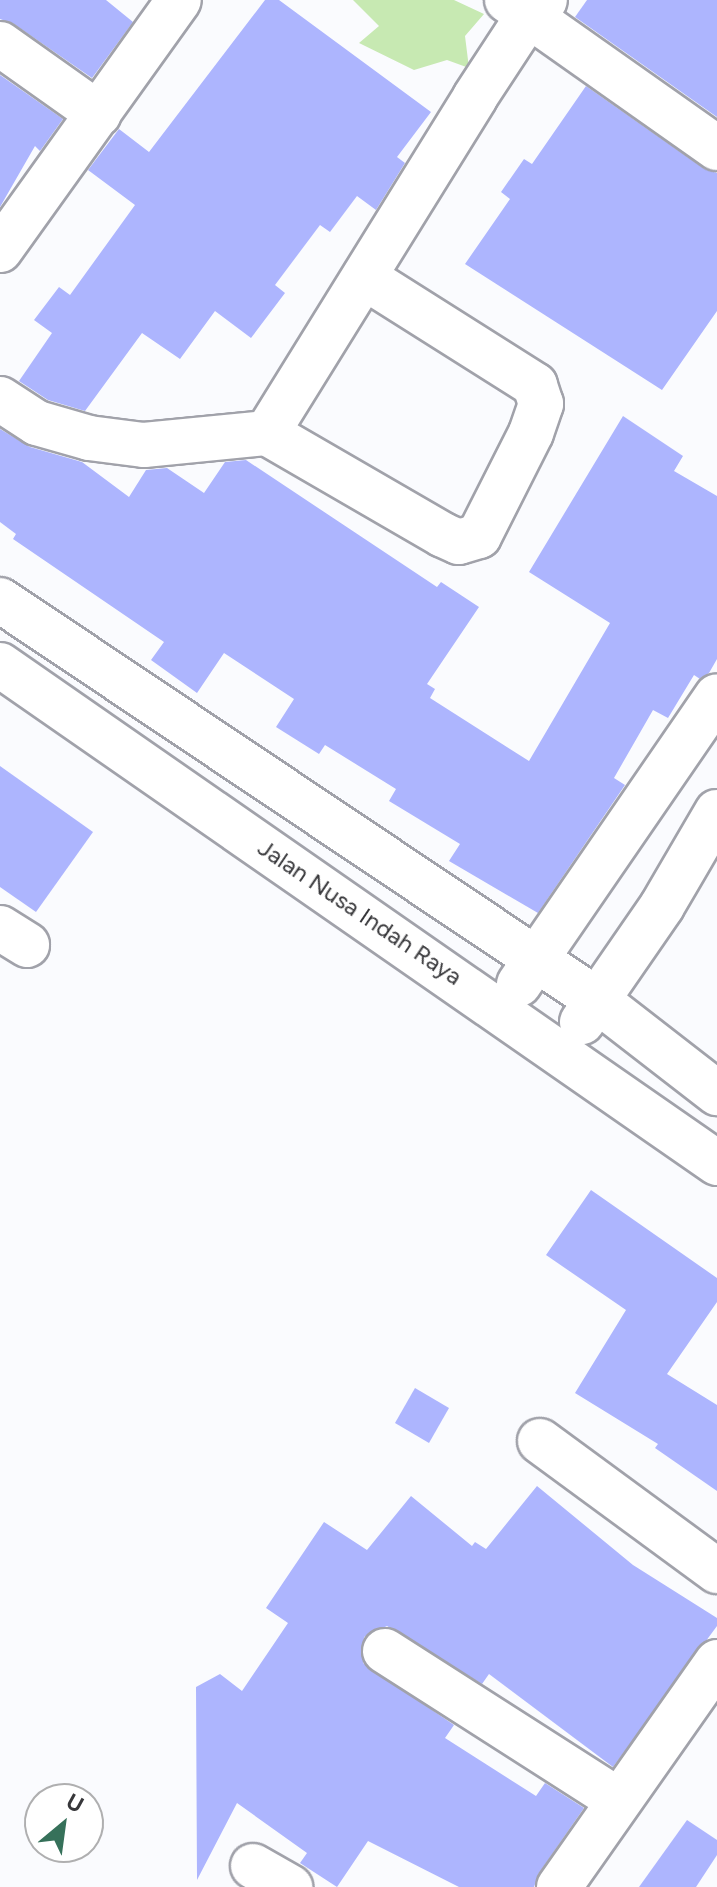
<!DOCTYPE html>
<html>
<head>
<meta charset="utf-8">
<style>
  body { margin:0 }
  #map { position:relative; width:717px; height:1887px; overflow:hidden; background:#fafbfe; font-family:Figtree,sans-serif }
  div>[style] { position:absolute }
  .green>* { inset:0; background:#c7e9b2 }
  .building>* { inset:0; background:#adb5fe }
  .roads { filter:drop-shadow(2px 0 #a1a2aa) drop-shadow(-2px 0 #a1a2aa) drop-shadow(0 2px #a1a2aa) drop-shadow(0 -2px #a1a2aa) }
  .minor>* { height:44px; margin:-22px; padding:0 22px; transform-origin:22px; border-radius:22px; background:#fff }
  span { translate:-50% -50%; white-space:nowrap; text-align:center; line-height:1.15; -webkit-text-stroke:6px #fff; paint-order:stroke }
  .street-label { font-size:24px; color:#37373a }
  .north { position:absolute; left:24px; top:1783px; width:80px; height:80px; box-sizing:border-box; background:#fff; border:2px solid #afafb0; border-radius:50%; rotate:29deg; font-size:22px; font-weight:700; line-height:32px; text-align:center; color:#37373a }
  .north::after { content:''; display:block; margin:auto; width:28px; height:36px; background:#36715a; clip-path:polygon(50% 0,100% 100%,50% 72%,0 100%) }
</style>
</head>
<body>
<div id="map">
  <div class="green">
    <i style="clip-path:polygon(353px 0,454px 0,484px 14px,465px 36px,469px 68px,447px 60px,414px 70px,359px 43px,379px 26px)"></i>
  </div>
  <div class="building">
    <i style="clip-path:polygon(0 0,106px 0,133px 22px,92px 78px,14px 24px,0 19px)"></i>
    <i style="clip-path:polygon(265px 0,279px 0,431px 112px,397px 157px,405px 163px,376px 210px,357px 196px,330px 232px,320px 225px,275px 285px,285px 293px,251px 338px,215px 311px,180px 359px,142px 333px,85px 411px,48px 400px,19px 381px,52px 333px,34px 320px,59px 287px,70px 295px,135px 205px,88px 170px,119px 129px,149px 152px)"></i>
    <i style="clip-path:polygon(587px 0,717px 0,717px 117px,575px 17px)"></i>
    <i style="clip-path:polygon(0 75px,63px 119px,40px 151px,35px 146px,0 207px)"></i>
    <i style="clip-path:polygon(586px 86px,703px 168px,717px 173px,717px 311px,662px 390px,465px 264px,510px 199px,501px 192px,524px 159px,532px 164px)"></i>
    <i style="clip-path:polygon(623px 416px,683px 456px,674px 471px,717px 496px,717px 659px,709px 673px,700px 679px,694px 675px,668px 718px,653px 710px,614px 778px,625px 785px,538px 913px,449px 861px,460px 844px,389px 801px,396px 789px,325px 745px,319px 754px,276px 727px,294px 699px,224px 653px,197px 693px,151px 660px,164px 642px,13px 539px,16px 534px,0 522px,0 429px,30px 447px,82px 462px,129px 497px,146px 470px,167px 468px,204px 493px,225px 462px,246px 460px,437px 587px,441px 582px,479px 607px,427px 684px,435px 689px,430px 698px,529px 761px,610px 623px,529px 572px)"></i>
    <i style="clip-path:polygon(0 766px,93px 832px,36px 912px,0 887px)"></i>
    <i style="clip-path:polygon(591px 1190px,717px 1278px,717px 1302px,667px 1374px,717px 1405px,717px 1491px,655px 1448px,658px 1444px,575px 1393px,626px 1310px,546px 1255px)"></i>
    <i style="clip-path:polygon(415px 1388px,449px 1408px,429px 1443px,395px 1423px)"></i>
    <i style="clip-path:polygon(537px 1486px,633px 1565px,717px 1618px,717px 1626px,613px 1767px,489px 1674px,482px 1684px,387px 1626px,364px 1637px,363px 1663px,454px 1725px,445px 1738px,536px 1796px,545px 1783px,584px 1808px,539px 1873px,534px 1887px,459px 1887px,368px 1841px,337px 1887px,300px 1863px,307px 1853px,237px 1803px,197px 1880px,196px 1687px,220px 1674px,242px 1691px,288px 1623px,266px 1608px,324px 1522px,367px 1550px,411px 1496px,472px 1546px,475px 1542px,486px 1549px)"></i>
    <i style="clip-path:polygon(687px 1820px,717px 1840px,717px 1855px,696px 1887px,639px 1887px)"></i>
  </div>
  <div class="roads">
    <div class="minor">
      <i style="left:507px;top:0;width:257px;rotate:35.2deg"></i>
      <i style="left:0;top:44px;width:121px;rotate:35.3deg"></i>
      <i style="left:0;top:250px;width:307px;rotate:-54.4deg"></i>
      <i style="left:0;top:399px;width:44px;rotate:33deg"></i>
      <i style="left:37px;top:423px;width:54px;rotate:16.1deg"></i>
      <i style="left:89px;top:438px;width:55px;rotate:7.3deg"></i>
      <i style="left:144px;top:445px;width:124px;rotate:-5.6deg"></i>
      <i style="left:267px;top:433px;width:203px;rotate:30.1deg"></i>
      <i style="left:443px;top:535px;width:17px;rotate:24deg"></i>
      <i style="left:459px;top:542px;width:21px;rotate:-17deg"></i>
      <i style="left:479px;top:536px;width:115px;rotate:-63.2deg"></i>
      <i style="left:531px;top:433px;width:31px;rotate:-71deg"></i>
      <i style="left:541px;top:404px;width:20px;rotate:-108deg"></i>
      <i style="left:535px;top:385px;width:202px;rotate:-147.7deg"></i>
      <i style="left:267px;top:433px;width:395px;rotate:-58.2deg"></i>
      <i style="left:475px;top:97px;width:97px;rotate:-56.8deg"></i>
      <i style="left:528px;top:16px;width:23px;rotate:-43deg"></i>
      <i style="left:0;top:600px;width:719px;rotate:33.82deg"></i>
      <i style="left:597px;top:1000px;width:152px;rotate:37.8deg"></i>
      <i style="left:0;top:665px;width:873px;rotate:34.78deg"></i>
      <i style="left:0;top:928px;width:32px;rotate:32deg"></i>
      <i style="left:519px;top:984px;width:349px;rotate:-55.5deg"></i>
      <i style="left:582px;top:1022px;width:141px;rotate:-55.4deg"></i>
      <i style="left:662px;top:906px;width:109px;rotate:-59.7deg"></i>
      <i style="left:540px;top:1441px;width:220px;rotate:36.3deg"></i>
      <i style="left:385px;top:1651px;width:277px;rotate:32.6deg"></i>
      <i style="left:253px;top:1866px;width:43px;rotate:29.6deg"></i>
      <i style="left:559px;top:1887px;width:275px;rotate:-54.9deg"></i>
    </div>
  </div>
  <div class="street-label">
    <span style="left:360px;top:912px;rotate:34deg">Jalan Nusa Indah Raya</span>
  </div>
  <div class="north">U</div>
</div>
</body>
</html>
